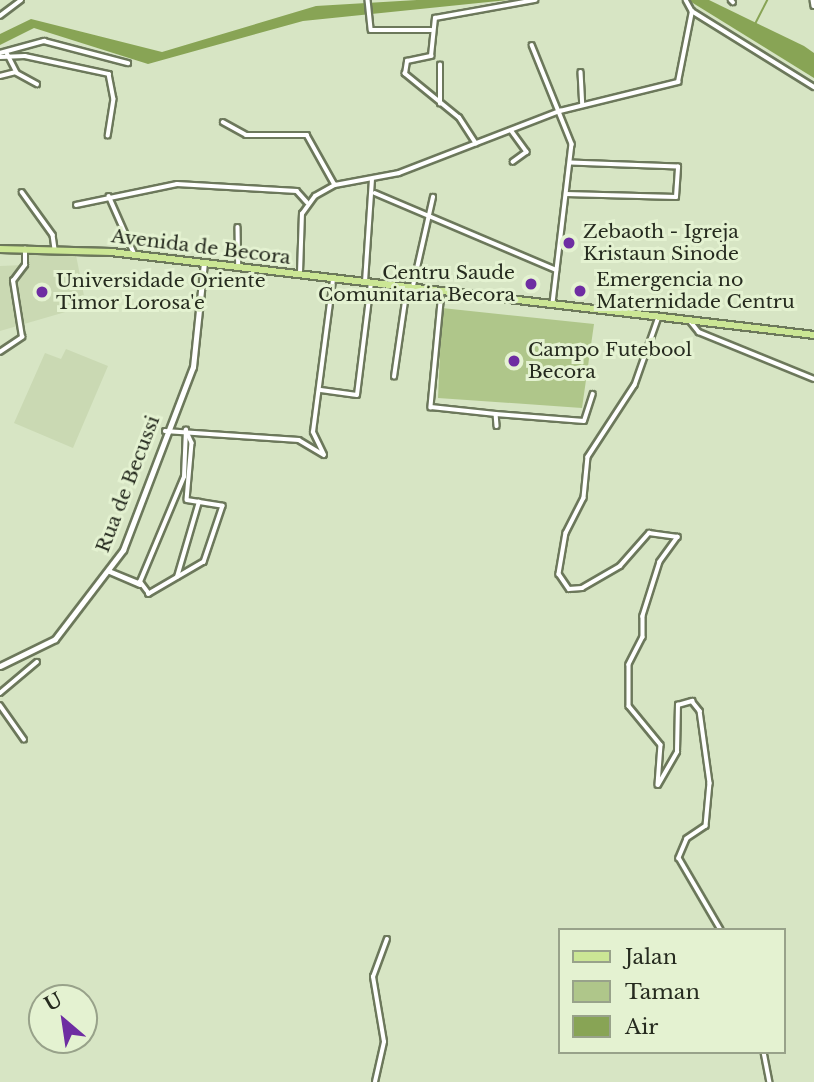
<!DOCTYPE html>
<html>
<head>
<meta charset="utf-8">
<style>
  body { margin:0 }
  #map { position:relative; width:814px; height:1082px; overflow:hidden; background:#d7e5c4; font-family:"Libre Baskerville",serif }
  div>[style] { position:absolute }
  .built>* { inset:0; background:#cad9b3 }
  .green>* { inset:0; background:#afc68a }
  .water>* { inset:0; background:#88a455 }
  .stream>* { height:2px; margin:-1px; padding:0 1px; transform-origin:1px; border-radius:1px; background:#88a455 }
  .roads { filter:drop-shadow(2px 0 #6c785b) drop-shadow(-2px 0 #6c785b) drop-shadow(0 2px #6c785b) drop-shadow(0 -2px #6c785b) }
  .street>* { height:3.5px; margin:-1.75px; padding:0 1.75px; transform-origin:1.75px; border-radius:1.75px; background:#fff }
  .secondary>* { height:5px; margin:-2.5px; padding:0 2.5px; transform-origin:2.5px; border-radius:2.5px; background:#fff }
  .primary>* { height:6px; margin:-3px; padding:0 3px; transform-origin:3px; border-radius:3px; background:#cbe695 }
  .dots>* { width:19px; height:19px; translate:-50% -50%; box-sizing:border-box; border:4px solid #e4f2d1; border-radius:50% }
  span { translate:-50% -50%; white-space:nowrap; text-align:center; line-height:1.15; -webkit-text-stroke:6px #e4f2d1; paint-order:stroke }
  .poi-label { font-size:19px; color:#262b1f }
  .left { translate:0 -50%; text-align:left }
  .right { translate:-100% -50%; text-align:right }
  .street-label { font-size:19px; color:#262b1f }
  .legend { position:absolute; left:558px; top:928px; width:228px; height:126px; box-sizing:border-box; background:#e4f2d1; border:2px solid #98a28a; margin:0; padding:9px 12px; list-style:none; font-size:21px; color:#262b1f }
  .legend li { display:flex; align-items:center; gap:14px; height:35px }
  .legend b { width:35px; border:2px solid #98a28a }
  .north { position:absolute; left:28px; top:984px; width:70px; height:70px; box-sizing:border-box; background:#e4f2d1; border:2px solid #98a28a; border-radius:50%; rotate:331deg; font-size:19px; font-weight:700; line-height:28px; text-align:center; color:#262b1f }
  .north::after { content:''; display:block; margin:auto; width:24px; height:32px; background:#6e2da2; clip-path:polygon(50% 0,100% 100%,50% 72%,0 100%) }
</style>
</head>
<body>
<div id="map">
  <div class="built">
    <i style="clip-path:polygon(25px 248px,75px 250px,86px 306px,0 331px,0 266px,24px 265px)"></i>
    <i style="clip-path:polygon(66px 349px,108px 366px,73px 448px,14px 423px,45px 353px,61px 359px)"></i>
  </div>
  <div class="green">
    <i style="clip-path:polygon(442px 308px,594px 324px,582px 408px,438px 398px)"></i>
  </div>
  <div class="water">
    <i style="clip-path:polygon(417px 0,508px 0,303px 21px,148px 64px,34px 28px,0 45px,0 34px,31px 19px,162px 52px,316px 6px)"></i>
    <i style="clip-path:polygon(688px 0,709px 0,804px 46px,814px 53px,814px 78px)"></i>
  </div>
  <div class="stream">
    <i style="left:755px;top:24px;width:27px;rotate:-63deg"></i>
  </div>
  <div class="roads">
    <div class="street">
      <i style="left:368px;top:0;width:30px;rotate:84deg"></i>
      <i style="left:371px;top:30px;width:60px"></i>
      <i style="left:686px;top:0;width:13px;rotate:61deg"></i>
      <i style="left:692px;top:11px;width:144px;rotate:31.9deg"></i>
      <i style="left:731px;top:0;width:3px;rotate:45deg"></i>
      <i style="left:813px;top:0;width:6px;rotate:81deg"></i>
      <i style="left:0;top:16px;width:26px;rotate:-37deg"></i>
      <i style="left:532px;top:45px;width:107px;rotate:68deg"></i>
      <i style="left:572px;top:144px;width:161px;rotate:96.8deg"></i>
      <i style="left:0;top:53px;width:46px;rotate:-15.3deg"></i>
      <i style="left:44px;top:41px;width:87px;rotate:14.7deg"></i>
      <i style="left:7px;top:53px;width:22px;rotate:63deg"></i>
      <i style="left:17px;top:73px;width:23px;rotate:29deg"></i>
      <i style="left:0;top:57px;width:25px;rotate:-2deg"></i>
      <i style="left:25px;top:56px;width:86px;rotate:12.1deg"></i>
      <i style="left:109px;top:74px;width:25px;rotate:79deg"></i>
      <i style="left:114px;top:99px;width:37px;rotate:99deg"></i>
      <i style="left:581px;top:72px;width:33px;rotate:87deg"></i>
      <i style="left:0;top:76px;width:16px;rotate:-14deg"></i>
      <i style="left:440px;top:104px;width:39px;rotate:-90deg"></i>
      <i style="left:223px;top:122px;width:26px;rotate:29deg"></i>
      <i style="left:246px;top:135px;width:61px"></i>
      <i style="left:307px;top:135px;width:57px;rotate:60.8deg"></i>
      <i style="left:511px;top:130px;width:27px;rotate:54deg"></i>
      <i style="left:527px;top:152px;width:17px;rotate:144deg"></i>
      <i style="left:476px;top:144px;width:31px;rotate:-123deg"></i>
      <i style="left:459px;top:118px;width:70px;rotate:-140.8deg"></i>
      <i style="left:405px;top:74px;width:13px;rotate:-81deg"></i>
      <i style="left:407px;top:61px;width:25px;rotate:-12deg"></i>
      <i style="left:431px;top:56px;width:38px;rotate:-84deg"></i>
      <i style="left:435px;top:18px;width:102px;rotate:-10.2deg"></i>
      <i style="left:22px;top:192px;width:53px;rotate:54.2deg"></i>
      <i style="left:53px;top:235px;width:14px;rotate:82deg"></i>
      <i style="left:375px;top:193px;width:197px;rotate:23deg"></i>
      <i style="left:566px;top:194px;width:110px;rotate:1.6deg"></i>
      <i style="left:676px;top:197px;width:30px;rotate:-86deg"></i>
      <i style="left:678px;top:167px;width:107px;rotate:-177.9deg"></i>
      <i style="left:109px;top:196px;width:64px;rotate:66.2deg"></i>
      <i style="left:76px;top:205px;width:103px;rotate:-11.7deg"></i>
      <i style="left:177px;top:184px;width:120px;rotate:3.3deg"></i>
      <i style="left:297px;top:191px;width:15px;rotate:48deg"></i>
      <i style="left:238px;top:227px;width:39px;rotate:89deg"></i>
      <i style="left:300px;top:273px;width:59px;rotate:-88.1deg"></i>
      <i style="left:302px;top:214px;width:22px;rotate:-54deg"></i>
      <i style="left:315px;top:196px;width:23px;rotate:-29deg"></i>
      <i style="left:335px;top:185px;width:65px;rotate:-10.6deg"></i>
      <i style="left:399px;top:173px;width:173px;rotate:-21.1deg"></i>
      <i style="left:560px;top:111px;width:122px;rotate:-13.8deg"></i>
      <i style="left:678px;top:82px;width:72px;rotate:-78.8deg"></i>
      <i style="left:365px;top:282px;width:102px;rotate:-86.1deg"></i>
      <i style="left:413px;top:286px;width:91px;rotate:-77.3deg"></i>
      <i style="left:442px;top:292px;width:116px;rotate:95.5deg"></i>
      <i style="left:431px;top:407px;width:65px;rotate:6.1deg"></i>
      <i style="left:496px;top:414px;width:12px;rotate:85deg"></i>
      <i style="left:659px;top:317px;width:72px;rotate:109.4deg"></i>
      <i style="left:635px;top:385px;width:86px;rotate:123.1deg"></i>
      <i style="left:588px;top:457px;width:41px;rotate:95.6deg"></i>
      <i style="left:584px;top:498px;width:39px;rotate:117deg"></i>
      <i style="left:566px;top:533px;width:42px;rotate:99.7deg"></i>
      <i style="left:559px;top:574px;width:18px;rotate:56deg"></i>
      <i style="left:569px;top:589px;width:13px;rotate:-4deg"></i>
      <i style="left:582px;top:588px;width:44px;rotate:-30.1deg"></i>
      <i style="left:620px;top:566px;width:44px;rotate:-48.7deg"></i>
      <i style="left:649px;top:533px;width:29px;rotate:8deg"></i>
      <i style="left:678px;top:537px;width:31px;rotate:126deg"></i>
      <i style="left:660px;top:562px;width:57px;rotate:107.5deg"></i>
      <i style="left:643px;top:616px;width:21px;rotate:90deg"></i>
      <i style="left:643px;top:637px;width:31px;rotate:117deg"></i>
      <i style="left:629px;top:665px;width:41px;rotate:90deg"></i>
      <i style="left:629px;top:706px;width:50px;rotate:50.6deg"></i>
      <i style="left:661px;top:745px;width:40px;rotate:94.3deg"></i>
      <i style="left:658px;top:785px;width:38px;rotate:-60deg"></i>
      <i style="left:677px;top:752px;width:47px;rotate:-88.8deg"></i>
      <i style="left:678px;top:705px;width:15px;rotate:-16deg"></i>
      <i style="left:692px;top:701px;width:13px;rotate:51deg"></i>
      <i style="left:700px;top:711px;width:73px;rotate:82.1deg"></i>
      <i style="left:710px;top:783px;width:43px;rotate:95.3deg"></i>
      <i style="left:706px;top:826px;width:23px;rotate:146deg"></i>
      <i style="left:687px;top:839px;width:21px;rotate:113deg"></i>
      <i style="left:679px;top:858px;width:83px;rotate:59.7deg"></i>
      <i style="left:691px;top:322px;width:13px;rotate:51deg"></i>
      <i style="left:699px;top:332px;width:124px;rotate:22.2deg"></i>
      <i style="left:0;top:352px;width:27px;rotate:-34deg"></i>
      <i style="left:22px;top:337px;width:57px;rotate:-99.1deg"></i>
      <i style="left:13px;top:281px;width:20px;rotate:-53deg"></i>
      <i style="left:25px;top:265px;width:16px;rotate:-90deg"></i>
      <i style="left:394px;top:377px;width:90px;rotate:-81.7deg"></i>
      <i style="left:321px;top:390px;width:36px;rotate:8deg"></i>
      <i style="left:357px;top:395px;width:113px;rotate:-82.9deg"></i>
      <i style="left:496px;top:414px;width:88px;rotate:4.5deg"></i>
      <i style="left:584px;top:421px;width:28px;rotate:-72deg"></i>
      <i style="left:186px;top:430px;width:14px;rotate:65deg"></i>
      <i style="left:192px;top:443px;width:57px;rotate:95deg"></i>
      <i style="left:187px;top:500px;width:36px;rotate:9deg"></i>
      <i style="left:223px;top:506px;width:59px;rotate:108.7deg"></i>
      <i style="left:204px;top:562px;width:64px;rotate:149.8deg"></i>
      <i style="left:149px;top:594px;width:15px;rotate:-127deg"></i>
      <i style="left:140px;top:582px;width:114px;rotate:-67.3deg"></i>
      <i style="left:184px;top:477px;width:47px;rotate:-87.6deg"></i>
      <i style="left:165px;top:431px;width:134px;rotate:3.8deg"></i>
      <i style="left:299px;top:440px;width:29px;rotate:31deg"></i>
      <i style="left:324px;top:455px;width:25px;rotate:-116deg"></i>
      <i style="left:313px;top:432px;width:153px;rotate:-82.5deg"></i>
      <i style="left:177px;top:577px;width:78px;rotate:-73.7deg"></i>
      <i style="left:140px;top:584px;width:32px;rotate:-158deg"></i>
      <i style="left:110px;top:572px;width:33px;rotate:23deg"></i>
      <i style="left:0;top:693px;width:48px;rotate:-40deg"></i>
      <i style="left:0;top:705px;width:42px;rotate:54.8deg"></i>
      <i style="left:764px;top:1052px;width:31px;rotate:79deg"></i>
      <i style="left:375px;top:1082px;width:41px;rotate:-77.3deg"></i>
      <i style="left:384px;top:1042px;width:66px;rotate:-99.6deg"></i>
      <i style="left:373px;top:977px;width:40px;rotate:-69.8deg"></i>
    </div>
    <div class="secondary">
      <i style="left:0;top:666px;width:61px;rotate:-26.1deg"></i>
      <i style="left:55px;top:639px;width:112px;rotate:-52.6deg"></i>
      <i style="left:123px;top:550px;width:196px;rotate:-69.1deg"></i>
      <i style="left:193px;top:367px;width:105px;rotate:-84deg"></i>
    </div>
    <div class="primary">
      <i style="left:0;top:249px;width:111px;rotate:1.5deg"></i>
      <i style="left:111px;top:252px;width:708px;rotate:6.73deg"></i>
    </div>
  </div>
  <div class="dots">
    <i style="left:569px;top:243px;background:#6e2da2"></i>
    <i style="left:531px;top:284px;background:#6e2da2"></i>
    <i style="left:580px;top:291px;background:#6e2da2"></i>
    <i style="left:42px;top:292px;background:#6e2da2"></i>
    <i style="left:514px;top:361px;background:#6e2da2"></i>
  </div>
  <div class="poi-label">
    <span class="left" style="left:583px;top:243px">Zebaoth - Igreja<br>Kristaun Sinode</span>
    <span class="right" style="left:515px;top:284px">Centru Saude<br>Comunitaria Becora</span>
    <span class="left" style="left:596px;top:291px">Emergencia no<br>Maternidade Centru</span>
    <span class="left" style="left:56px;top:292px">Universidade Oriente<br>Timor Lorosa'e</span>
    <span class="left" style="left:528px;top:361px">Campo Futebool<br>Becora</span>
  </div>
  <div class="street-label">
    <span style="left:201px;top:247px;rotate:7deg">Avenida de Becora</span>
    <span style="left:128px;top:484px;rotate:-69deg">Rua de Becussi</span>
  </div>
  <ul class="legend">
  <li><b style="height:9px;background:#cbe695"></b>Jalan</li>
  <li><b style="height:19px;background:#afc68a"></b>Taman</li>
  <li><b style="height:19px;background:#88a455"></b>Air</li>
  </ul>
  <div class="north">U</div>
</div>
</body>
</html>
